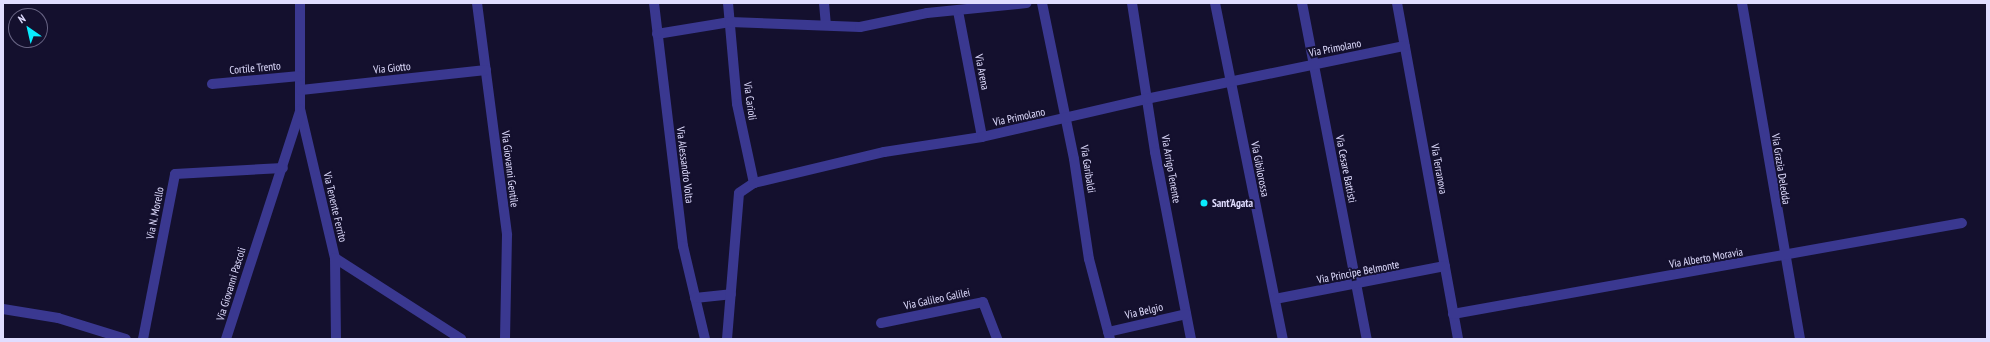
<!DOCTYPE html>
<html>
<head>
<meta charset="utf-8">
<style>
  body { margin:0 }
  #map { position:relative; width:1990px; height:342px; overflow:hidden; background:#14102e; font-family:"PT Sans Narrow",sans-serif }
  div>[style] { position:absolute }
  .minor>* { height:10px; margin:-5px; padding:0 5px; transform-origin:5px; border-radius:5px; background:#3a3890 }
  .dots>* { width:11px; height:11px; translate:-50% -50%; box-sizing:border-box; border:2px solid #14102e; border-radius:50% }
  span { translate:-50% -50%; white-space:nowrap; text-align:center; line-height:1.15; -webkit-text-stroke:4px #14102e; paint-order:stroke }
  .street-label { font-size:11px; color:#e0ddff }
  .poi-label { font-size:11px; color:#e0ddff; font-weight:700 }
  .left { translate:0 -50%; text-align:left }
  .frame { position:absolute; inset:0; border:4px solid #e0ddff; pointer-events:none }
  .north { position:absolute; left:8px; top:8px; width:40px; height:40px; box-sizing:border-box; background:#14102e; border:1px solid #666282; border-radius:50%; rotate:326deg; font-size:11px; font-weight:700; line-height:16px; text-align:center; color:#e0ddff }
  .north::after { content:''; display:block; margin:auto; width:14px; height:18px; background:#09ebff; clip-path:polygon(50% 0,100% 100%,50% 72%,0 100%) }
</style>
</head>
<body>
<div id="map">
  <div class="minor">
    <i style="left:300px;top:3px;width:106px;rotate:90deg"></i>
    <i style="left:300px;top:109px;width:153px;rotate:76.8deg"></i>
    <i style="left:335px;top:258px;width:150px;rotate:32.7deg"></i>
    <i style="left:477px;top:3px;width:234px;rotate:82.6deg"></i>
    <i style="left:507px;top:235px;width:104px;rotate:91.1deg"></i>
    <i style="left:654px;top:3px;width:245px;rotate:83.2deg"></i>
    <i style="left:683px;top:246px;width:96px;rotate:76.7deg"></i>
    <i style="left:728px;top:3px;width:101px;rotate:84.9deg"></i>
    <i style="left:737px;top:104px;width:81px;rotate:77.9deg"></i>
    <i style="left:824px;top:3px;width:22px;rotate:85deg"></i>
    <i style="left:1042px;top:3px;width:159px;rotate:78.4deg"></i>
    <i style="left:1074px;top:159px;width:101px;rotate:81.5deg"></i>
    <i style="left:1089px;top:259px;width:83px;rotate:75.3deg"></i>
    <i style="left:1132px;top:3px;width:151px;rotate:81.2deg"></i>
    <i style="left:1155px;top:152px;width:190px;rotate:79.1deg"></i>
    <i style="left:1215px;top:3px;width:343px;rotate:78.6deg"></i>
    <i style="left:1302px;top:3px;width:342px;rotate:79.1deg"></i>
    <i style="left:1397px;top:3px;width:341px;rotate:79.7deg"></i>
    <i style="left:1742px;top:3px;width:341px;rotate:80.2deg"></i>
    <i style="left:958px;top:11px;width:128px;rotate:79.2deg"></i>
    <i style="left:657px;top:34px;width:74px;rotate:-9.3deg"></i>
    <i style="left:730px;top:22px;width:130px;rotate:2.2deg"></i>
    <i style="left:860px;top:27px;width:68px;rotate:-11.8deg"></i>
    <i style="left:927px;top:13px;width:100px;rotate:-5.7deg"></i>
    <i style="left:212px;top:84px;width:88px;rotate:-5.2deg"></i>
    <i style="left:301px;top:90px;width:186px;rotate:-6.2deg"></i>
    <i style="left:335px;top:258px;width:81px;rotate:89.3deg"></i>
    <i style="left:695px;top:298px;width:36px;rotate:-6deg"></i>
    <i style="left:1275px;top:299px;width:173px;rotate:-11deg"></i>
    <i style="left:3px;top:309px;width:56px;rotate:9.3deg"></i>
    <i style="left:58px;top:318px;width:71px;rotate:17.2deg"></i>
    <i style="left:1453px;top:314px;width:517px;rotate:-10.14deg"></i>
    <i style="left:881px;top:323px;width:104px;rotate:-11.6deg"></i>
    <i style="left:983px;top:302px;width:40px;rotate:69deg"></i>
    <i style="left:1108px;top:332px;width:80px;rotate:-13deg"></i>
    <i style="left:143px;top:339px;width:168px;rotate:-79deg"></i>
    <i style="left:175px;top:174px;width:108px;rotate:-3.2deg"></i>
    <i style="left:226px;top:339px;width:240px;rotate:-72deg"></i>
    <i style="left:727px;top:339px;width:146px;rotate:-85.3deg"></i>
    <i style="left:739px;top:193px;width:18px;rotate:-34deg"></i>
    <i style="left:754px;top:183px;width:134px;rotate:-13.4deg"></i>
    <i style="left:884px;top:152px;width:99px;rotate:-8.7deg"></i>
    <i style="left:982px;top:137px;width:168px;rotate:-13deg"></i>
    <i style="left:1146px;top:99px;width:264px;rotate:-11.6deg"></i>
  </div>
  <div class="dots">
    <i style="left:1204px;top:203px;background:#09ebff"></i>
  </div>
  <div class="street-label">
    <span style="left:1335px;top:48px;rotate:-11deg">Via Primolano</span>
    <span style="left:255px;top:68px;rotate:-5deg">Cortile Trento</span>
    <span style="left:392px;top:68px;rotate:-6deg">Via Giotto</span>
    <span style="left:982px;top:72px;rotate:79deg">Via Arena</span>
    <span style="left:750px;top:101px;rotate:82deg">Via Carioli</span>
    <span style="left:1019px;top:117px;rotate:-12deg">Via Primolano</span>
    <span style="left:685px;top:165px;rotate:83deg">Via Alessandro Volta</span>
    <span style="left:510px;top:169px;rotate:83deg">Via Giovanni Gentile</span>
    <span style="left:1088px;top:169px;rotate:81deg">Via Garibaldi</span>
    <span style="left:1171px;top:169px;rotate:80deg">Via Arrigo Tenente</span>
    <span style="left:1260px;top:169px;rotate:79deg">Via Gibilorossa</span>
    <span style="left:1346px;top:169px;rotate:79deg">Via Cesare Battisti</span>
    <span style="left:1439px;top:169px;rotate:80deg">Via Terranova</span>
    <span style="left:1781px;top:169px;rotate:81deg">Via Grazia Deledda</span>
    <span style="left:335px;top:207px;rotate:77deg">Via Tenente Ferrito</span>
    <span style="left:155px;top:213px;rotate:-79deg">Via N. Morello</span>
    <span style="left:1706px;top:258px;rotate:-10deg">Via Alberto Moravia</span>
    <span style="left:1358px;top:272px;rotate:-11deg">Via Principe Belmonte</span>
    <span style="left:231px;top:284px;rotate:-73deg">Via Giovanni Pascoli</span>
    <span style="left:937px;top:299px;rotate:-12deg">Via Galileo Galilei</span>
    <span style="left:1144px;top:311px;rotate:-13deg">Via Belgio</span>
  </div>
  <div class="poi-label">
    <span class="left" style="left:1212px;top:203px">Sant'Agata</span>
  </div>
  <div class="frame"></div>
  <div class="north">N</div>
</div>
</body>
</html>
